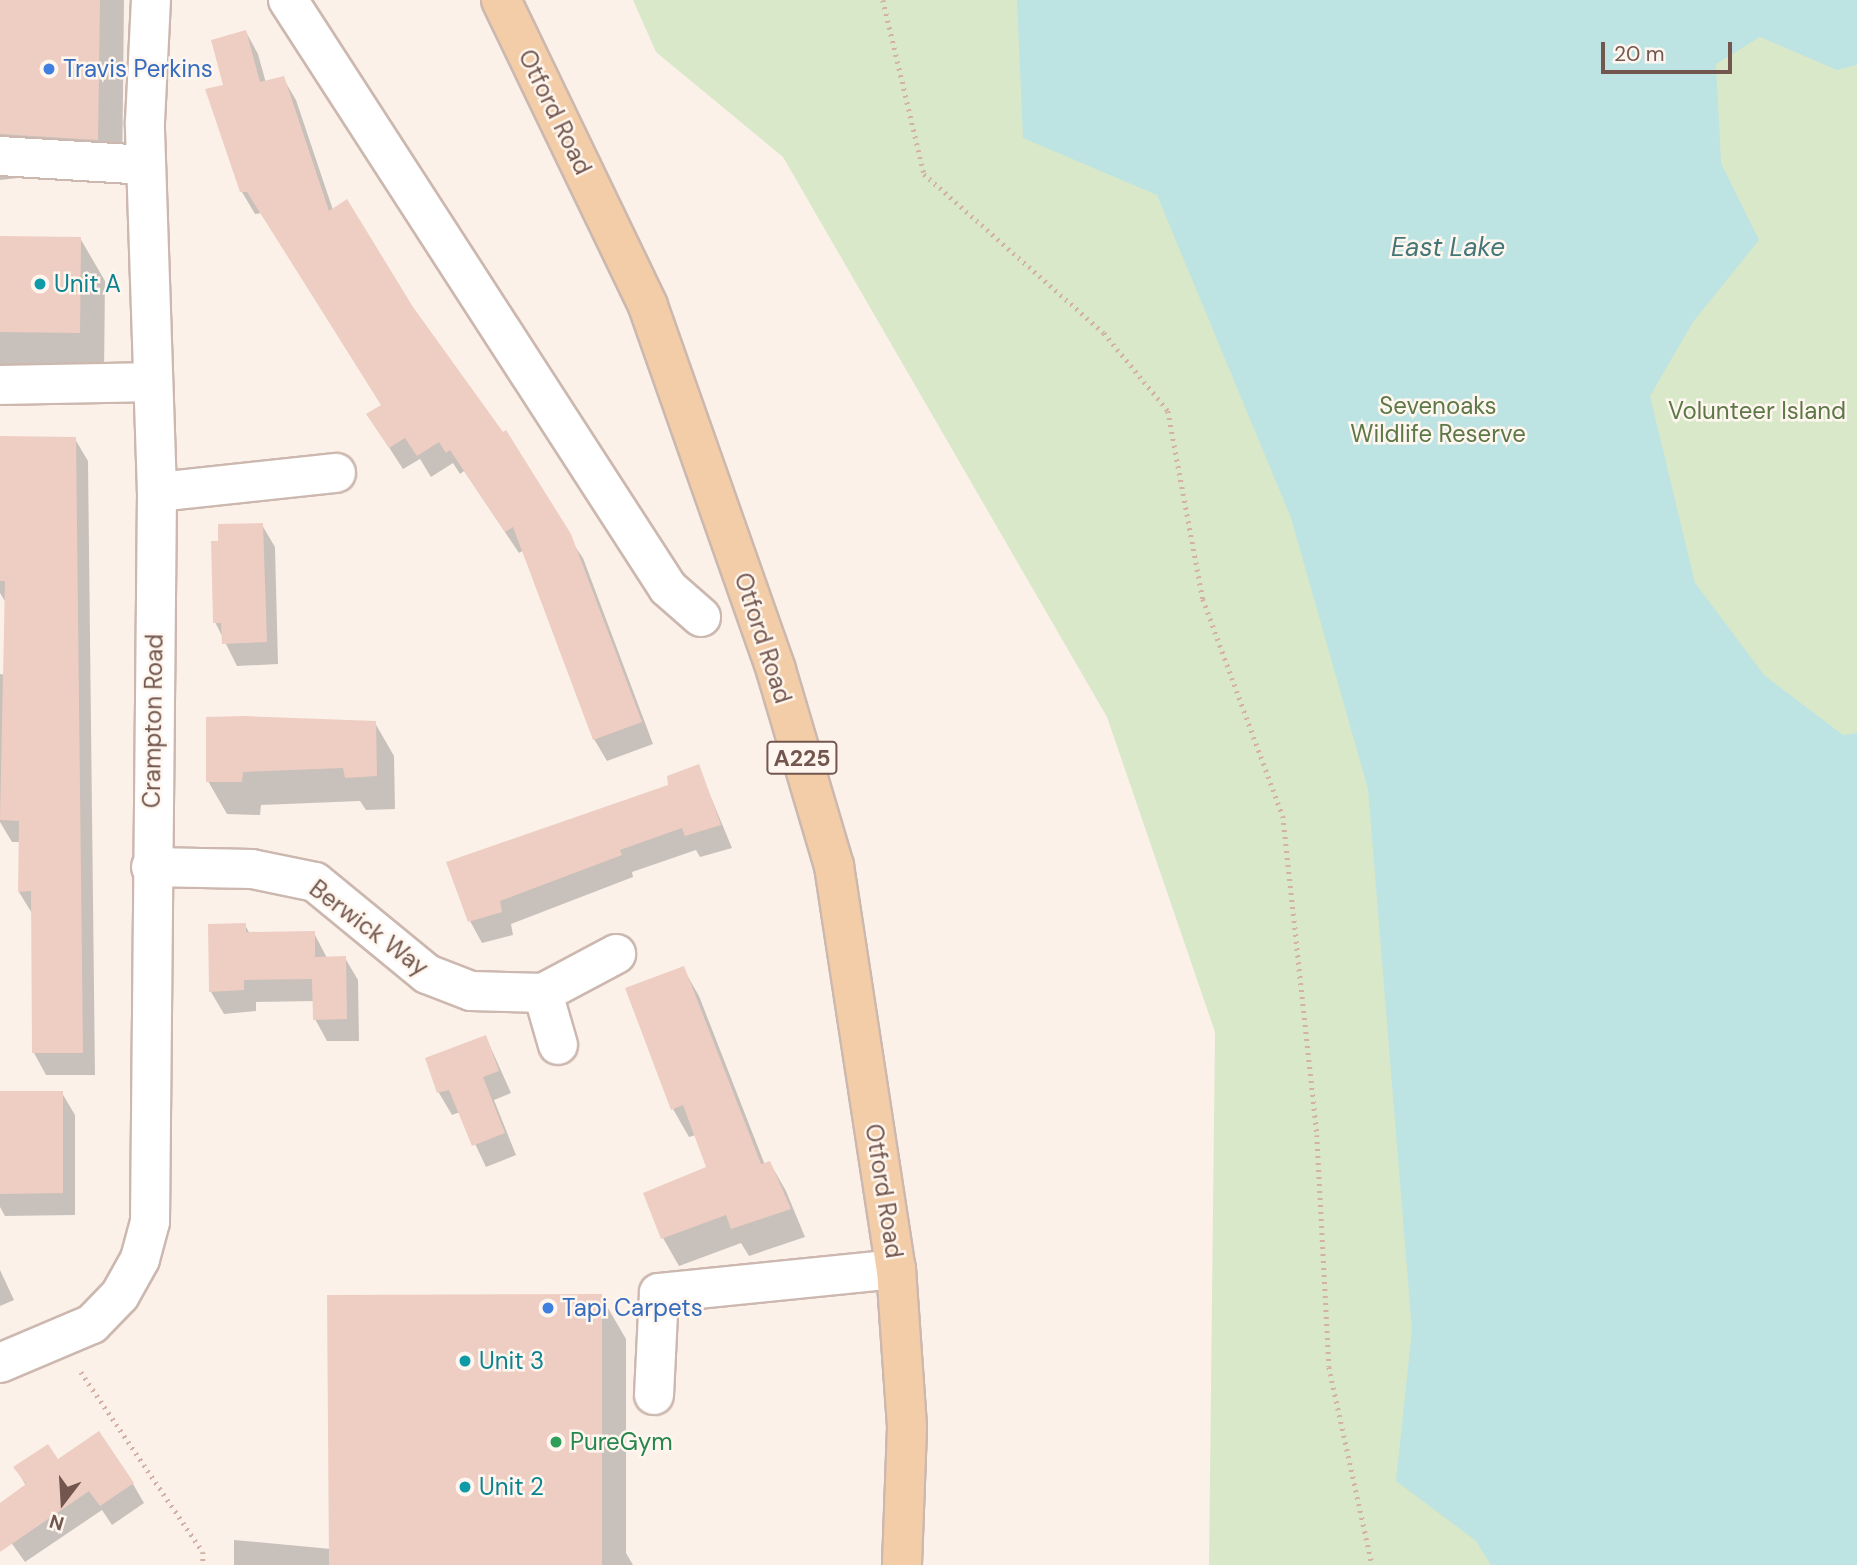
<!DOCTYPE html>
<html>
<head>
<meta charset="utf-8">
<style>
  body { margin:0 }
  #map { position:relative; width:1857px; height:1565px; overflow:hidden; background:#fbf1e9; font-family:"DM Sans",sans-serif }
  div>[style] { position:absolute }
  .green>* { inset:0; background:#d9e8c8 }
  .water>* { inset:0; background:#bee3e3 }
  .shadow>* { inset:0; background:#0003 }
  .building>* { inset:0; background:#eecec3 }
  .path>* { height:4.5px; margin-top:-2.25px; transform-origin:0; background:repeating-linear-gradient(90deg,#d3b1a6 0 2px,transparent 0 7px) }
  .roads { filter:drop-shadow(2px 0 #ccb8af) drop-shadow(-2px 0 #ccb8af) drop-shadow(0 2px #ccb8af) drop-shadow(0 -2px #ccb8af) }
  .minor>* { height:38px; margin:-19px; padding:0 19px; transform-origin:19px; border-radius:19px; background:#fff }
  .major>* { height:38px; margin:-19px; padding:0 19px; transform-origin:19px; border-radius:19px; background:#f3cda7 }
  .dots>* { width:19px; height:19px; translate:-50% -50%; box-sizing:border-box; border:4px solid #fef6ef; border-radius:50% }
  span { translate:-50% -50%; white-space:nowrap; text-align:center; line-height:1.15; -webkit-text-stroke:5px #fef6ef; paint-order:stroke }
  .shield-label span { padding:2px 5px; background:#fef6ef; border:2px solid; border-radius:5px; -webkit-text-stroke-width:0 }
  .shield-label { font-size:23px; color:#73574e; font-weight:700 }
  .shop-label { font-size:24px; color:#366cbe }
  .left { translate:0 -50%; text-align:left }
  .street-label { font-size:24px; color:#73574e }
  .culture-label { font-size:24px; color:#0d838f }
  .park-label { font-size:24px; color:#5d7847 }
  .leisure-label { font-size:24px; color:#27864d }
  .water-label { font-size:26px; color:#437677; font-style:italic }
  .north { position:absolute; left:28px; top:1467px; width:70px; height:70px; -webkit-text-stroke:5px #fef6ef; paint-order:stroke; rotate:197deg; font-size:19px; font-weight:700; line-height:28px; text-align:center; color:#73574e }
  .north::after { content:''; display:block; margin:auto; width:24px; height:32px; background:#73574e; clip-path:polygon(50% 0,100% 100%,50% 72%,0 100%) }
  .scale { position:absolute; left:1601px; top:42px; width:131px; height:32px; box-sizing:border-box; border:4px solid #73574e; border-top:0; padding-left:9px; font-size:21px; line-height:24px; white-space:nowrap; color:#73574e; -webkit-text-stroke:5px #fef6ef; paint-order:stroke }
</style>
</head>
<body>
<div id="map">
  <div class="green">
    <i style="clip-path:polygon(633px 0,1857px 0,1857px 1565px,1209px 1565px,1215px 1032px,1107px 717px,783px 157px,656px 52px)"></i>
  </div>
  <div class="water">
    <i style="clip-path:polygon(1017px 0,1857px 0,1857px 65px,1837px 70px,1760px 37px,1716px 64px,1721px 163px,1759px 240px,1693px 322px,1650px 396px,1695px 583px,1764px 675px,1843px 735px,1857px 733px,1857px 1565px,1491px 1565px,1476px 1541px,1396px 1481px,1412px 1330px,1368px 789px,1291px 518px,1157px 195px,1023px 138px)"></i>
  </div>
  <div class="shadow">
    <i style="clip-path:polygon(0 0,124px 0,122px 182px,27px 177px,0 180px)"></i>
    <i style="clip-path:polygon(246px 32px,258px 54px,266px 83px,283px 78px,296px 100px,333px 210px,411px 308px,583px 558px,653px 744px,607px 761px,594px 739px,524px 550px,519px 553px,464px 471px,460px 474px,453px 463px,431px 477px,420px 459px,403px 469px,368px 415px,382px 406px,262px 213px,255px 214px,242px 192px,225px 86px)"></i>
    <i style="clip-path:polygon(0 238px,80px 238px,105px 281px,104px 375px,0 375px)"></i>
    <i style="clip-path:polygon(0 438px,75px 439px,88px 461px,95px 1075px,46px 1075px,34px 1053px,33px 915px,19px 892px,20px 842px,12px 842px,0 822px,0 674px,6px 675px,6px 603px,0 593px)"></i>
    <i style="clip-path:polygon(262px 525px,275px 547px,278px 664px,237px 666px,215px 622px,220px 543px)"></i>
    <i style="clip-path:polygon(375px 723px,394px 756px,395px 809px,366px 810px,360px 801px,261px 805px,260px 815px,227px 814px,208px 781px)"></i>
    <i style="clip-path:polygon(698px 766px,732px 848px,700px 857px,696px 850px,632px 872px,633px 877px,511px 924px,513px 935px,482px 943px,470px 921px)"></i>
    <i style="clip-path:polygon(210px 925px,245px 925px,250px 934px,314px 933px,327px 958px,345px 958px,358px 980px,359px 1041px,327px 1041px,315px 1019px,314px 1001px,256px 1002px,256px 1011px,224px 1014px,211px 992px)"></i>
    <i style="clip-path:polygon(683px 968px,699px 996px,765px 1165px,770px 1163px,786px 1191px,805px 1237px,749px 1256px,741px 1243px,679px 1266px,663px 1238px,708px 1168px,696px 1135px,689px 1137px,673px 1109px,627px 989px)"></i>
    <i style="clip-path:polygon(486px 1037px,511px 1093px,494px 1100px,516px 1155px,486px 1167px,460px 1112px,452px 1115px,439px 1093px,427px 1059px)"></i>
    <i style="clip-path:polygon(0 1092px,62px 1093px,75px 1115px,75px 1215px,5px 1216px,0 1207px)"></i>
    <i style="clip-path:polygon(0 1270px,14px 1300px,0 1306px)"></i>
    <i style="clip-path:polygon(601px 1296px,626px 1339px,626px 1553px,633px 1565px,234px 1565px,234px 1540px,331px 1549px)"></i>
    <i style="clip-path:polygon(58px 1461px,133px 1484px,144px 1503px,112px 1525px,102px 1510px,25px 1562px,0 1527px,0 1505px,26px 1486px,16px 1468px)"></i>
  </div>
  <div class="building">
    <i style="clip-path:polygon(0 0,100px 0,98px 140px,0 134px)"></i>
    <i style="clip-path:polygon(246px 30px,260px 82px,284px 76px,329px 211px,347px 199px,413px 307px,503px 432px,506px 430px,571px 534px,642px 722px,593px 740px,513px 527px,505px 532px,450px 450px,446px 453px,439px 442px,417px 456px,405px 438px,389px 448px,366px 414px,381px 405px,247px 192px,240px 192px,205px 89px,223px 85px,211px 40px)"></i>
    <i style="clip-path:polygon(0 236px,81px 237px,80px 333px,0 332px)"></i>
    <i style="clip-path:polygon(0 436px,76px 437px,83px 1053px,32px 1053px,31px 891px,18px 892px,19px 821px,0 820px,5px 581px,0 581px)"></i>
    <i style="clip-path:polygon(263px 523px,267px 642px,222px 644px,221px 623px,213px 623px,211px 541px,218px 541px,218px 524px)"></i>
    <i style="clip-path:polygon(244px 716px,376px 721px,377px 776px,345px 778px,343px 768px,243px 772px,242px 782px,206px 782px,206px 717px)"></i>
    <i style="clip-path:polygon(699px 764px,721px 825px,685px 836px,682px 828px,620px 850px,622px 855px,500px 901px,502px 912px,468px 922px,446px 862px,668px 785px,667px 776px)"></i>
    <i style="clip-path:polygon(246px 923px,246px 932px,315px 931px,315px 957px,346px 956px,347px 1019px,313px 1020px,312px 979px,244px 980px,244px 990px,209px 992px,208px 924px)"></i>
    <i style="clip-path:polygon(684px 966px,761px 1164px,770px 1161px,791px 1209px,731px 1229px,726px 1215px,661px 1239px,643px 1193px,706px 1167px,683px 1105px,671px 1110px,625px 988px)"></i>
    <i style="clip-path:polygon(486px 1035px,499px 1071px,483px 1077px,505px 1133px,472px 1146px,449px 1090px,437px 1093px,425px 1058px)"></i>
    <i style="clip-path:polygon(0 1091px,63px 1091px,63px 1193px,0 1194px)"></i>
    <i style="clip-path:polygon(602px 1294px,602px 1565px,329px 1565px,327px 1295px)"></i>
    <i style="clip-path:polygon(99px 1431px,134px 1483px,100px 1506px,89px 1491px,0 1552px,0 1503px,26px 1484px,13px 1467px,48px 1444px,58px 1459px)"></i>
  </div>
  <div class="path">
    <i style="left:883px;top:0;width:179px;rotate:76.7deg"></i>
    <i style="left:924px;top:174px;width:240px;rotate:41.5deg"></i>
    <i style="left:1104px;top:333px;width:101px;rotate:50.6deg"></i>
    <i style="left:1168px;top:411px;width:191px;rotate:79.5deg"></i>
    <i style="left:1203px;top:599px;width:231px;rotate:69.8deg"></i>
    <i style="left:1283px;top:816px;width:321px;rotate:83.9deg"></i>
    <i style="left:1317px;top:1135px;width:232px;rotate:87deg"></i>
    <i style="left:1329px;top:1367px;width:203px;rotate:77.7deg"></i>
    <i style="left:81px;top:1372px;width:217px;rotate:55.9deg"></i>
    <i style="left:203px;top:1552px;width:13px;rotate:90deg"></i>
  </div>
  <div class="roads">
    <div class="minor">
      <i style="left:288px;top:0;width:700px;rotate:57.13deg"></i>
      <i style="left:668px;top:588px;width:44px;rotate:41.3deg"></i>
      <i style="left:0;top:156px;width:146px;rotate:3.5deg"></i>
      <i style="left:0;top:385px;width:151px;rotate:-1.1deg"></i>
      <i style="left:157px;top:492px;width:180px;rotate:-6.1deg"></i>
      <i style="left:151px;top:867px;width:101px;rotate:1.1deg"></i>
      <i style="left:252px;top:869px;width:64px;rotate:11.7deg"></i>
      <i style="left:315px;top:882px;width:145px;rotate:39.4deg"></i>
      <i style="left:427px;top:974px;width:47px;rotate:21.1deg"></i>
      <i style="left:471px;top:991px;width:72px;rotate:1.6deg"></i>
      <i style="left:543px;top:993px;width:83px;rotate:-28.1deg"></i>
      <i style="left:543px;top:993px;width:54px;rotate:73.9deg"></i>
      <i style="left:0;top:1363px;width:100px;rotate:-23deg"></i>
      <i style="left:92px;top:1324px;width:40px;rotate:-46deg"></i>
      <i style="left:120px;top:1295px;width:41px;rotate:-60.9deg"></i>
      <i style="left:140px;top:1259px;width:38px;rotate:-75deg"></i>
      <i style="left:150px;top:1222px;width:730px;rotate:-89.45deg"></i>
      <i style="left:157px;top:492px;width:370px;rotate:-91.9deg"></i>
      <i style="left:145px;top:122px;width:122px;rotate:-87.2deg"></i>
      <i style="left:654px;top:1395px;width:102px;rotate:-87.2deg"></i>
      <i style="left:659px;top:1293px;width:238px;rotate:-5.8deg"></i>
    </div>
    <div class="major">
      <i style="left:501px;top:0;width:339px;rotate:64.3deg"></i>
      <i style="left:648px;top:306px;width:386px;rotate:70.6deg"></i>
      <i style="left:776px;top:670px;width:204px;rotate:73.5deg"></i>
      <i style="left:834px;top:866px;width:408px;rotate:81.3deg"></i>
      <i style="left:896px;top:1269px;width:159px;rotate:86deg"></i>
      <i style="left:907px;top:1428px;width:137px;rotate:92.1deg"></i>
    </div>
  </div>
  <div class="dots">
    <i style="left:49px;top:69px;background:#3f7fe0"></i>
    <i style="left:40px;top:284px;background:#0f9aa8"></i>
    <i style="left:548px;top:1308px;background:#3f7fe0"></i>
    <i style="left:465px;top:1361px;background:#0f9aa8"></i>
    <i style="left:556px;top:1442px;background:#2e9e5b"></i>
    <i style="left:465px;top:1487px;background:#0f9aa8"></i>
  </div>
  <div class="shield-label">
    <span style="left:802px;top:758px">A225</span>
  </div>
  <div class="shop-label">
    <span class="left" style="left:63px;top:69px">Travis Perkins</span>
    <span class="left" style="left:562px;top:1308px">Tapi Carpets</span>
  </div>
  <div class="street-label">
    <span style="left:555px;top:112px;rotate:64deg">Otford Road</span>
    <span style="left:763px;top:638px;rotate:72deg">Otford Road</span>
    <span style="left:153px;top:721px;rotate:-89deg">Crampton Road</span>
    <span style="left:369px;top:928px;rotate:37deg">Berwick Way</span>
    <span style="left:884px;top:1191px;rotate:81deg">Otford Road</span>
  </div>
  <div class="culture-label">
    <span class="left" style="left:54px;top:284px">Unit A</span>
    <span class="left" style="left:479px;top:1361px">Unit 3</span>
    <span class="left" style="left:479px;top:1487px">Unit 2</span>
  </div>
  <div class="park-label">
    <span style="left:1438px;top:420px">Sevenoaks<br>Wildlife Reserve</span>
    <span style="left:1757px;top:411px">Volunteer Island</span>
  </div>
  <div class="leisure-label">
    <span class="left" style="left:570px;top:1442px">PureGym</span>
  </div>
  <div class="water-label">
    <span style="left:1448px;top:248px">East Lake</span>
  </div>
  <div class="north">N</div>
  <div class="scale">20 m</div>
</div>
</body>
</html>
